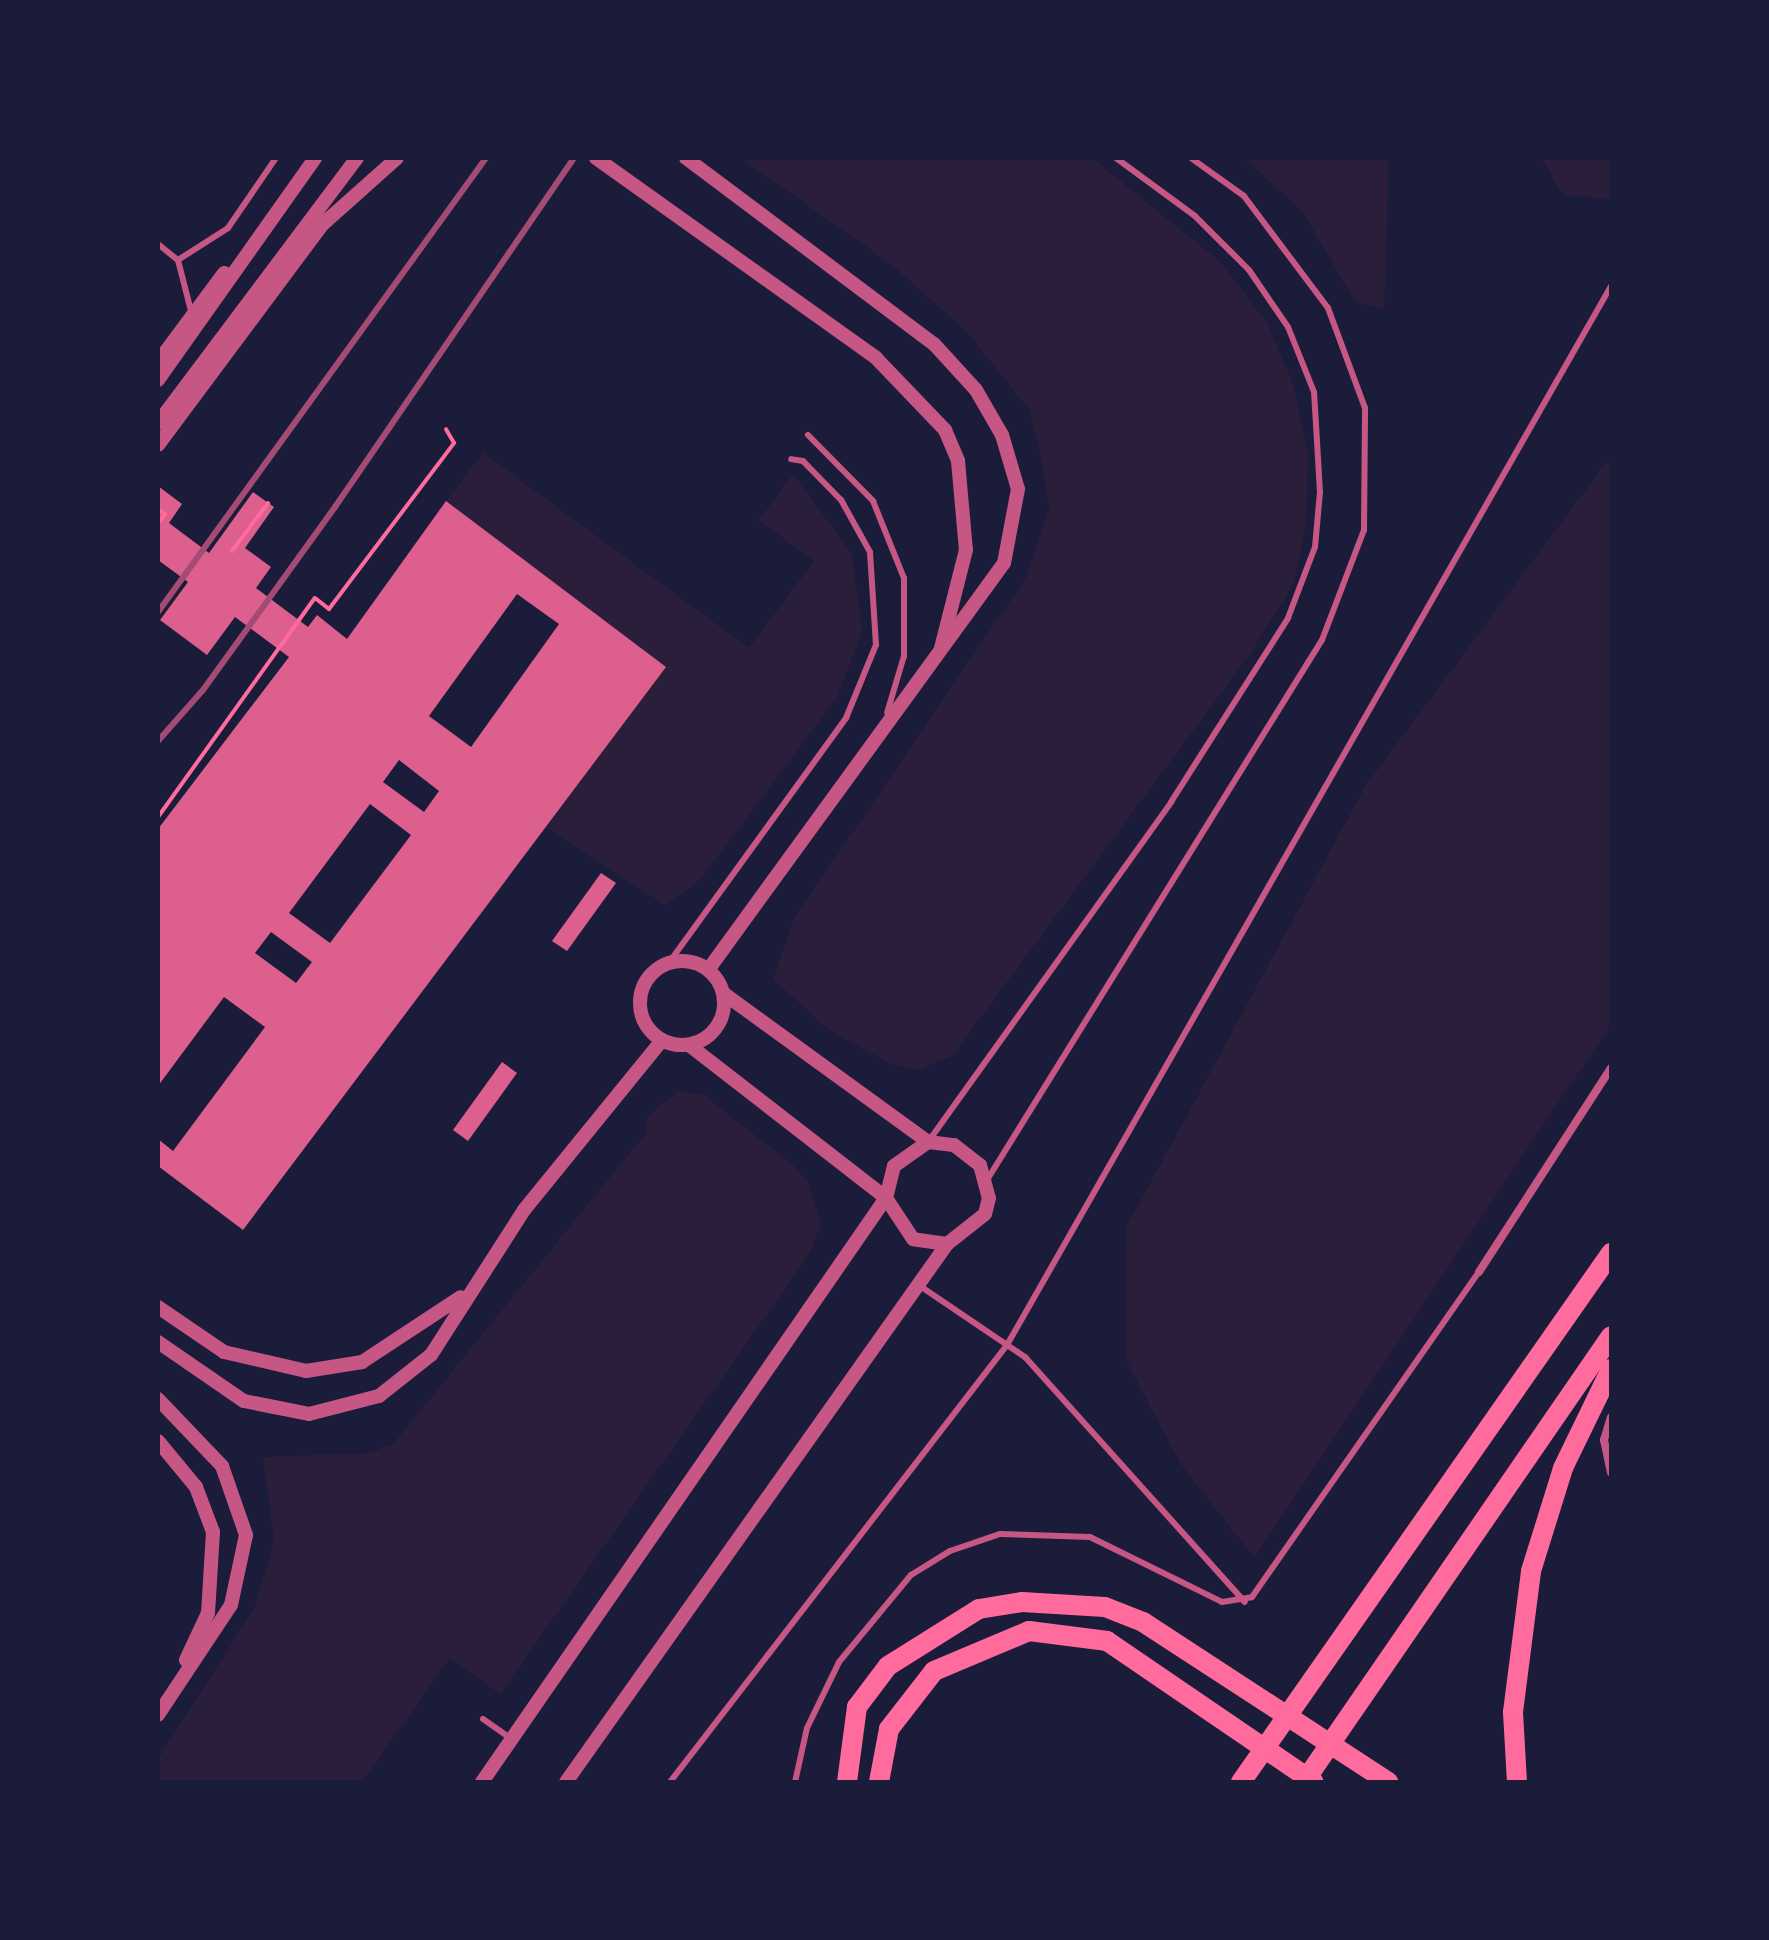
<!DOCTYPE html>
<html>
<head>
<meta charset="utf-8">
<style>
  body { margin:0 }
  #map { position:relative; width:1769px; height:1940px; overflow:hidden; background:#1b1b3a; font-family:Poppins,sans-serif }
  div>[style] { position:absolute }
  .green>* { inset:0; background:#2a1e3b }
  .building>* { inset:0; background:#dd5f8e }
  .path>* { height:4px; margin:-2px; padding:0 2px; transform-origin:2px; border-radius:2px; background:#ff6b9d }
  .service>* { height:6px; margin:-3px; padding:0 3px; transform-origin:3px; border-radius:3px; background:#c65784 }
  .minor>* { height:8px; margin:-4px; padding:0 4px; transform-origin:4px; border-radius:4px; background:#c65784 }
  .tertiary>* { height:14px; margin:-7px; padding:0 7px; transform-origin:7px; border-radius:7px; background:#c65784 }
  .tertiary>.ring { margin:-7px; padding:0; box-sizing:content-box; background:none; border:14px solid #c65784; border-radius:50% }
  .trunk>* { height:20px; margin:-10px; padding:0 10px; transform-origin:10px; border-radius:10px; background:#ff6b9d }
  .rail>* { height:6px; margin:-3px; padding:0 3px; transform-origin:3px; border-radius:3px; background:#a44b75 }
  span { translate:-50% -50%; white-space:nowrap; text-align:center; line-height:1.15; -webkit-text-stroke:8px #1b1b3a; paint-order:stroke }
  .frame { position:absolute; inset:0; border:160px solid #1b1b3a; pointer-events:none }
</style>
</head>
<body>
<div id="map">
  <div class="green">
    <i style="clip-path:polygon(741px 158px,1092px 158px,1221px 262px,1267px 323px,1293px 384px,1308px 453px,1306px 524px,1294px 583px,1250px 654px,952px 1056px,917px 1070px,893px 1065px,829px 1030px,773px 979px,794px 919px,1027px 576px,1049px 510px,1042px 461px,1030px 411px,966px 331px,892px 265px)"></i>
    <i style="clip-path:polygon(1244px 158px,1389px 158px,1384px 310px,1355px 302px,1303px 212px)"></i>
    <i style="clip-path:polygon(1541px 158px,1611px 158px,1611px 199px,1563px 195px)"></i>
    <i style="clip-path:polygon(483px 453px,749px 648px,814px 561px,759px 520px,793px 474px,852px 554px,862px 630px,838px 696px,700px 880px,665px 905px,547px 827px,665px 667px,446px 501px)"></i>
    <i style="clip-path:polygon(1611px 456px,1611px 1024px,1254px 1558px,1180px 1463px,1126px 1360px,1127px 1226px,1366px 785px)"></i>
    <i style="clip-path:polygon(678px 1091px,704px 1095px,793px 1165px,808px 1182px,821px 1224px,810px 1253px,500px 1694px,450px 1658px,362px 1782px,158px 1782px,158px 1759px,254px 1609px,274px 1542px,263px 1457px,369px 1453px,394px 1443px,646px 1133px,647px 1117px)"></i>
  </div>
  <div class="building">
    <i style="clip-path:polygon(evenodd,158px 486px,182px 504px,169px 523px,209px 553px,253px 492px,274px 507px,245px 548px,271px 567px,256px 588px,308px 627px,317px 615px,347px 639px,446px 501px,666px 667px,243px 1230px,158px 1166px,158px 1139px,173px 1151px,265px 1027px,224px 997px,158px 1086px,158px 829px,289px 657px,235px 617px,207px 655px,160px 620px,188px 582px,158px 560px,158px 486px,517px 594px,559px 624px,471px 747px,429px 716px,517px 594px,158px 486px,399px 760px,439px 791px,424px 812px,383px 782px,399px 760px,158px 486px,370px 804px,411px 835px,330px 943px,289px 913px,370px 804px,158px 486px,271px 932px,312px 962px,296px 983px,255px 953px,271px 932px)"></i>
    <i style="clip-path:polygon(601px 873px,616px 883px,567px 951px,552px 941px)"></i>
    <i style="clip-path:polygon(502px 1062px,517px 1073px,468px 1141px,453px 1130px)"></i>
  </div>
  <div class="path">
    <i style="left:158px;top:509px;width:9px;rotate:36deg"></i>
    <i style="left:165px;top:514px;width:11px;rotate:128deg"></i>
    <i style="left:232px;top:551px;width:60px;rotate:-53.1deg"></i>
    <i style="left:158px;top:817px;width:269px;rotate:-54.4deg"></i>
    <i style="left:315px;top:598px;width:18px;rotate:38deg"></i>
    <i style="left:329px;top:609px;width:208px;rotate:-53deg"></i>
    <i style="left:454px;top:443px;width:16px;rotate:-120deg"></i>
  </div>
  <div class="service">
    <i style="left:158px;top:244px;width:26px;rotate:39deg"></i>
    <i style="left:192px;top:315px;width:57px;rotate:-104.3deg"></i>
    <i style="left:178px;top:260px;width:59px;rotate:-32.6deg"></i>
    <i style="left:228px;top:228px;width:85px;rotate:-55.6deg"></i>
    <i style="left:808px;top:435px;width:93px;rotate:45.4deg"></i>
    <i style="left:873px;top:501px;width:83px;rotate:68.1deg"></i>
    <i style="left:904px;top:578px;width:78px;rotate:90deg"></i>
    <i style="left:904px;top:656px;width:59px;rotate:106.6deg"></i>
    <i style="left:668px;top:964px;width:304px;rotate:-54.1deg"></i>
    <i style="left:846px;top:718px;width:79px;rotate:-67.7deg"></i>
    <i style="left:876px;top:645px;width:93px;rotate:-93.7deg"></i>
    <i style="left:870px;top:552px;width:60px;rotate:-119.1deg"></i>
    <i style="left:841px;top:500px;width:54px;rotate:-134.3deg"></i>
    <i style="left:803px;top:461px;width:12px;rotate:-171deg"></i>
    <i style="left:928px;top:1142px;width:418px;rotate:-54.4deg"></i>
    <i style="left:1171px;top:802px;width:218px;rotate:-57.5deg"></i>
    <i style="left:1288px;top:618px;width:76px;rotate:-69.2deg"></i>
    <i style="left:1315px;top:547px;width:55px;rotate:-84.8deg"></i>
    <i style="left:1320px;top:492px;width:100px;rotate:-93.4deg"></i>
    <i style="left:1314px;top:392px;width:70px;rotate:-111.8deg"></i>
    <i style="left:1288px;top:327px;width:69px;rotate:-124.4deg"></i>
    <i style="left:1249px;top:270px;width:76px;rotate:-135deg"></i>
    <i style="left:1195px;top:216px;width:98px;rotate:-143.7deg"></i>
    <i style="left:987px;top:1180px;width:635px;rotate:-58.19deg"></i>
    <i style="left:1322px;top:640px;width:118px;rotate:-69.1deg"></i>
    <i style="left:1364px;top:530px;width:122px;rotate:-89.5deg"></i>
    <i style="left:1365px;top:408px;width:107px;rotate:-110.3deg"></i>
    <i style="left:1328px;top:308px;width:140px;rotate:-126.9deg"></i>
    <i style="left:1244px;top:196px;width:65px;rotate:-144.4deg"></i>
    <i style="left:920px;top:1286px;width:127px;rotate:34.1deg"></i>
    <i style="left:1025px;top:1357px;width:329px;rotate:48.1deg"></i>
    <i style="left:483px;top:1719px;width:35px;rotate:35deg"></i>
    <i style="left:670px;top:1782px;width:552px;rotate:-52.36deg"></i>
    <i style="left:1007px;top:1345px;width:1219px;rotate:-60.3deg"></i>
    <i style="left:795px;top:1782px;width:55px;rotate:-77.5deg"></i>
    <i style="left:807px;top:1728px;width:73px;rotate:-64.1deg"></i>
    <i style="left:839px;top:1662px;width:113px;rotate:-50.4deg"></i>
    <i style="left:911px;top:1575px;width:46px;rotate:-31.6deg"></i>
    <i style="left:950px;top:1551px;width:53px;rotate:-18.8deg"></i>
    <i style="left:1000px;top:1534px;width:90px;rotate:1.9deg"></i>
    <i style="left:1090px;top:1537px;width:147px;rotate:26.2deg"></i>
    <i style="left:1222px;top:1602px;width:30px;rotate:-9deg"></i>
    <i style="left:1252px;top:1597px;width:396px;rotate:-55.1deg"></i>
  </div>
  <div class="minor">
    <i style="left:1479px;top:1272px;width:243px;rotate:-57.1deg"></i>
    <i style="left:1611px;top:1417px;width:24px;rotate:107deg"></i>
    <i style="left:1604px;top:1440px;width:33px;rotate:78deg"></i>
  </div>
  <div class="tertiary">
    <i style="left:596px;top:158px;width:344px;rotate:35.5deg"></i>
    <i style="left:876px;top:358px;width:100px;rotate:46.2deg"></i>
    <i style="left:945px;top:430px;width:34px;rotate:67deg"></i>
    <i style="left:958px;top:461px;width:89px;rotate:84.9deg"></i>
    <i style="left:966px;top:550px;width:101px;rotate:104.3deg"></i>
    <i style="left:686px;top:158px;width:310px;rotate:36.9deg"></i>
    <i style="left:934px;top:344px;width:62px;rotate:47.6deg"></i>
    <i style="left:976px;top:390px;width:52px;rotate:60deg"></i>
    <i style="left:1002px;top:435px;width:56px;rotate:73.5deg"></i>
    <i style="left:1018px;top:489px;width:75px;rotate:100.7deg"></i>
    <i style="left:1004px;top:563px;width:503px;rotate:126.03deg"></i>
    <i style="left:158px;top:362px;width:111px;rotate:-53.4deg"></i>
    <i style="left:158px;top:380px;width:272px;rotate:-54.7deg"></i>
    <i style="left:158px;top:423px;width:331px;rotate:-53.1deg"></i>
    <i style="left:158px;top:445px;width:276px;rotate:-53.3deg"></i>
    <i style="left:323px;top:224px;width:99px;rotate:-41.7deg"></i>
    <i class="ring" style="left:640px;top:961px;width:70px;height:70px"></i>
    <i style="left:723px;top:993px;width:253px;rotate:36deg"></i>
    <i style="left:928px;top:1142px;width:26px;rotate:7deg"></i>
    <i style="left:954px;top:1145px;width:33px;rotate:38deg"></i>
    <i style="left:980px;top:1165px;width:34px;rotate:75deg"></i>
    <i style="left:989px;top:1198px;width:16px;rotate:104deg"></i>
    <i style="left:985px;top:1214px;width:48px;rotate:141.7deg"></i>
    <i style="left:947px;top:1244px;width:34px;rotate:-172deg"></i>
    <i style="left:913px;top:1239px;width:49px;rotate:-123.4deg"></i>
    <i style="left:886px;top:1198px;width:33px;rotate:-76deg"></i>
    <i style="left:894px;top:1166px;width:42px;rotate:-35.2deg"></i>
    <i style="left:689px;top:1045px;width:249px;rotate:37.8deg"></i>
    <i style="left:158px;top:1307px;width:80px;rotate:34.3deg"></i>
    <i style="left:224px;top:1352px;width:84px;rotate:13deg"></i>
    <i style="left:306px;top:1371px;width:57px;rotate:-9.1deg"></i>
    <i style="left:362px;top:1362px;width:118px;rotate:-33.3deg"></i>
    <i style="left:158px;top:1342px;width:104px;rotate:34.5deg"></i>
    <i style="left:244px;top:1401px;width:66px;rotate:11.3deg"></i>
    <i style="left:309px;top:1414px;width:72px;rotate:-14.4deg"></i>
    <i style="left:379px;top:1396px;width:66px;rotate:-38.3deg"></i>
    <i style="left:431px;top:1355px;width:172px;rotate:-57.3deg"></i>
    <i style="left:524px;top:1210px;width:219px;rotate:-50.9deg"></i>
    <i style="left:158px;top:1399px;width:93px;rotate:46.3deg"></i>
    <i style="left:222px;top:1466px;width:73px;rotate:70.8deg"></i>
    <i style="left:246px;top:1535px;width:72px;rotate:102.1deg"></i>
    <i style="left:231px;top:1605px;width:132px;rotate:123.6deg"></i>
    <i style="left:158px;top:1441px;width:60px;rotate:50.4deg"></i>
    <i style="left:196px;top:1487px;width:48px;rotate:69.3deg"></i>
    <i style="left:213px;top:1532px;width:81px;rotate:93.5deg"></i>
    <i style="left:208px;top:1613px;width:52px;rotate:115.1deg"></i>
    <i style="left:482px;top:1782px;width:710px;rotate:-55.33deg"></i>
    <i style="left:566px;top:1782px;width:659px;rotate:-54.69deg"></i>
  </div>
  <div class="trunk">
    <i style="left:847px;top:1782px;width:76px;rotate:-82.4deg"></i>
    <i style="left:857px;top:1707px;width:51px;rotate:-52.9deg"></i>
    <i style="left:888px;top:1666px;width:107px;rotate:-32.1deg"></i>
    <i style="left:979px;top:1609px;width:44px;rotate:-9.2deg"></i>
    <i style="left:1022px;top:1602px;width:83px;rotate:3.4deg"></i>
    <i style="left:1105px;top:1607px;width:41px;rotate:21.5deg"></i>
    <i style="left:1143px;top:1622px;width:293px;rotate:33.1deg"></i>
    <i style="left:879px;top:1782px;width:54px;rotate:-79.3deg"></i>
    <i style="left:889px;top:1729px;width:73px;rotate:-52.2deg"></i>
    <i style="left:934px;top:1671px;width:103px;rotate:-22.8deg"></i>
    <i style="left:1029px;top:1631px;width:79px;rotate:7.3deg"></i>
    <i style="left:1107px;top:1641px;width:250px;rotate:34.3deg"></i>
    <i style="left:1241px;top:1782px;width:646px;rotate:-55.03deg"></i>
    <i style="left:1304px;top:1782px;width:541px;rotate:-55.46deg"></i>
    <i style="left:1517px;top:1782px;width:70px;rotate:-93.3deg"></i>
    <i style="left:1513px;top:1712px;width:142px;rotate:-82.7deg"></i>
    <i style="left:1531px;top:1571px;width:108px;rotate:-72.7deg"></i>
    <i style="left:1563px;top:1468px;width:110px;rotate:-64.1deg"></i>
  </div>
  <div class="rail">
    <i style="left:158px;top:612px;width:560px;rotate:-54.15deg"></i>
    <i style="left:158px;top:741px;width:68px;rotate:-48.6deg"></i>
    <i style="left:203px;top:690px;width:226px;rotate:-54.2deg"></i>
    <i style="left:335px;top:507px;width:423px;rotate:-55.6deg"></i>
  </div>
  <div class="frame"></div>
</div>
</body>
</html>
